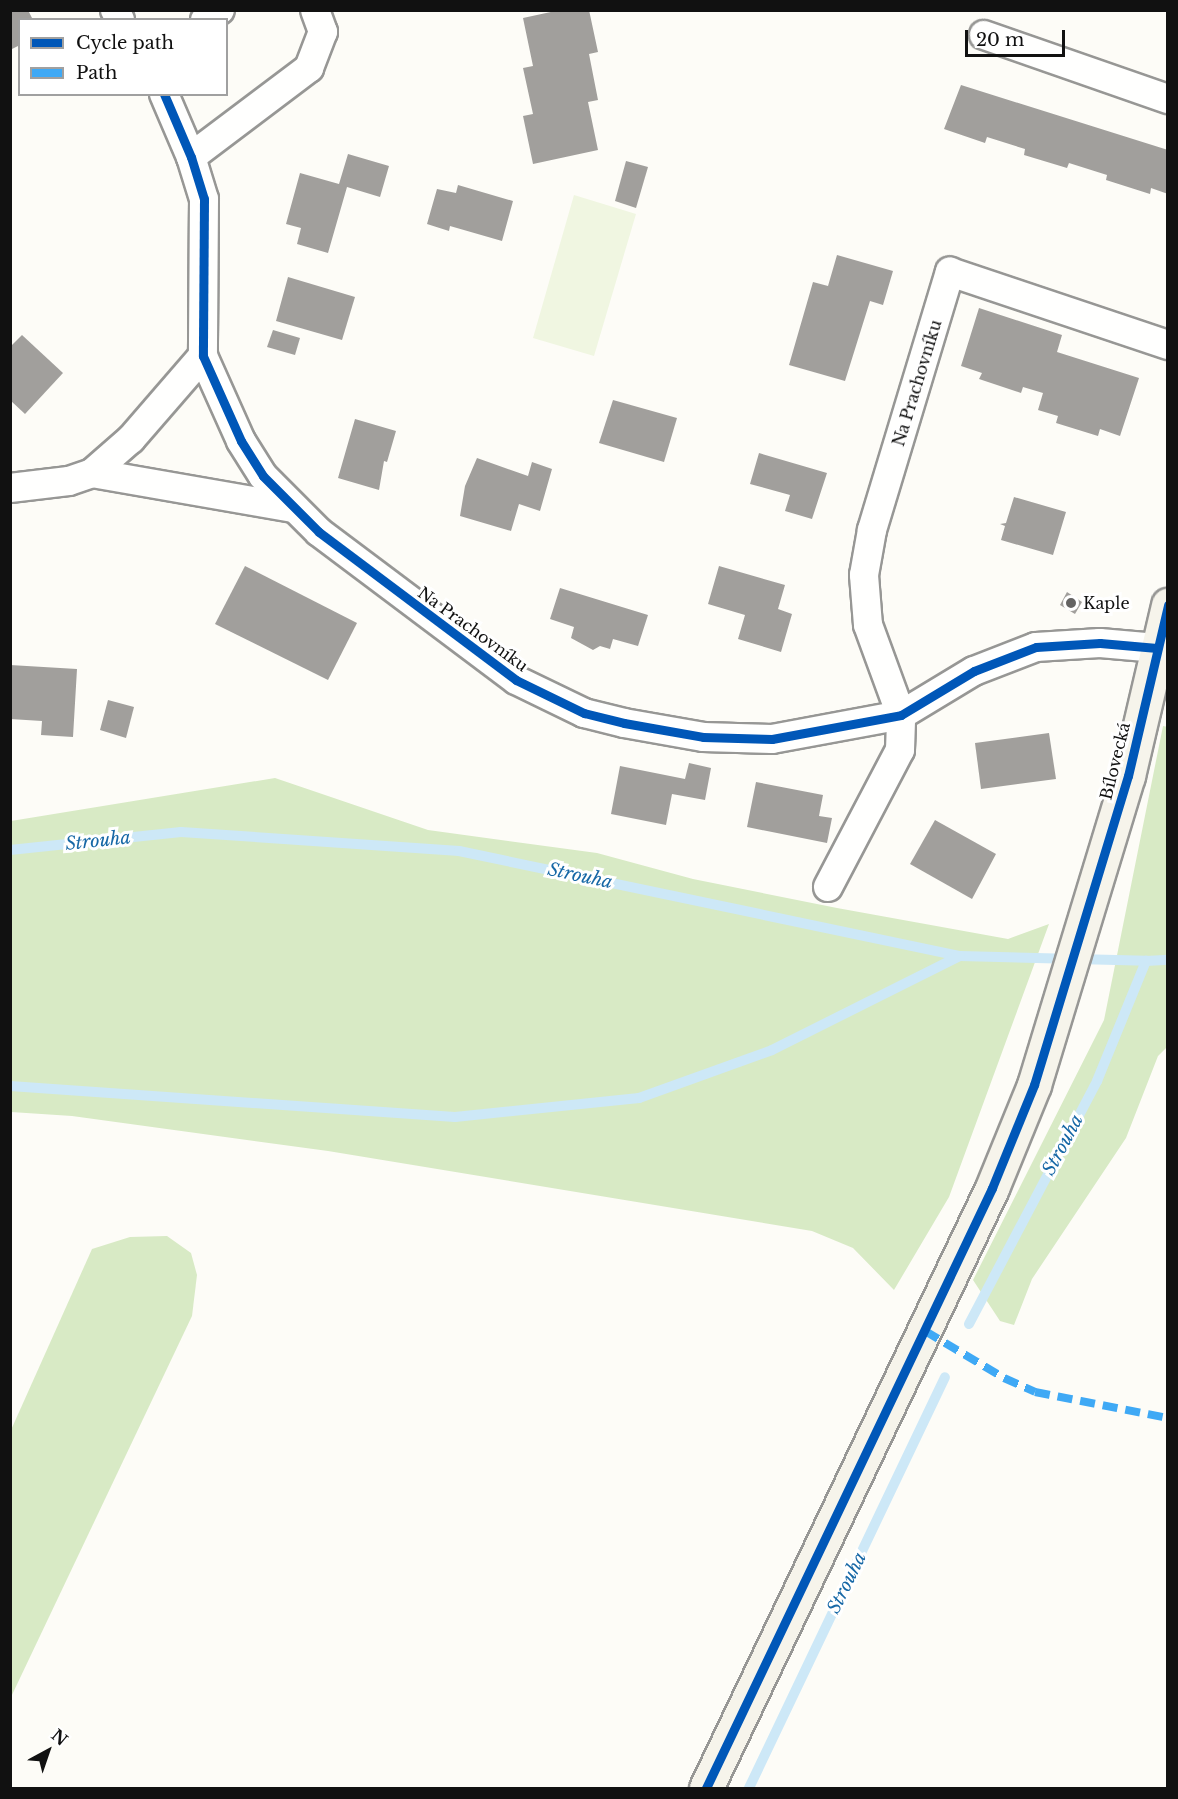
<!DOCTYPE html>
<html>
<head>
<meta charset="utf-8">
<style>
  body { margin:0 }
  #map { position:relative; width:1178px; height:1799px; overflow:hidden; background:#fdfcf7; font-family:"Libre Baskerville",serif }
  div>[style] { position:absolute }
  .forest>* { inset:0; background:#d8eac5 }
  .pitch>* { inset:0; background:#f0f6e1 }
  .stream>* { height:10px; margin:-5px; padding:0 5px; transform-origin:5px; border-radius:5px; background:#cde8f7 }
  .building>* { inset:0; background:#a19f9c }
  .roads { filter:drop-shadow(2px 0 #979795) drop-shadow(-2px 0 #979795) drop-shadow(0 2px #979795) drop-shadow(0 -2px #979795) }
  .street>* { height:28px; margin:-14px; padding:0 14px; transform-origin:14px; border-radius:14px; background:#fffffe }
  .secondary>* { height:33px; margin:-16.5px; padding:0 16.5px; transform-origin:16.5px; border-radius:16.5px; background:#f6f4eb }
  .quiet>* { height:8px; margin-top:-4px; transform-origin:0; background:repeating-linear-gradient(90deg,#3fa9f5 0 15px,transparent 0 23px) }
  .cycleway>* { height:9px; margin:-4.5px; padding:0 4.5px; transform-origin:4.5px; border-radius:4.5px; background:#0057b8 }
  .dots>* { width:16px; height:16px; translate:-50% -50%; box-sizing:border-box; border:3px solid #fff; border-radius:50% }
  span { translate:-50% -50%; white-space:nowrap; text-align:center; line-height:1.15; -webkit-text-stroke:6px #fff; paint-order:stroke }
  .street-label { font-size:16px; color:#111 }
  .poi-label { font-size:16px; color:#111 }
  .left { translate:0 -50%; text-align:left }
  .water-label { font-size:18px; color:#1768a6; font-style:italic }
  .frame { position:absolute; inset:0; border:12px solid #111; pointer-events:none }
  .legend { position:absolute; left:18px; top:18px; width:210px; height:78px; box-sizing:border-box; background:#fff; border:2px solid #a0a0a0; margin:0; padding:8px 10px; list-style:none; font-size:18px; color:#111 }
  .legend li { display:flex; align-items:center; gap:12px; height:30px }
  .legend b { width:30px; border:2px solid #a0a0a0 }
  .north { position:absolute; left:18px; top:1721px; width:60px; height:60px; -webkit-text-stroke:4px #fff; paint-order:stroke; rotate:40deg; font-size:16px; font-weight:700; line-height:24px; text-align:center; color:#111 }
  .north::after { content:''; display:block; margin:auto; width:21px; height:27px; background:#111; clip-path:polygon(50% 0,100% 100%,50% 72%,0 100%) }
  .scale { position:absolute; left:965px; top:30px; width:100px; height:27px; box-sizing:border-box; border:3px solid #111; border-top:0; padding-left:8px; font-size:18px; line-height:21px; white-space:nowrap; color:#111; -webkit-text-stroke:4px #fff; paint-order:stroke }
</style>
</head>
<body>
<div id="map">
  <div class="forest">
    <i style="clip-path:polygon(1163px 726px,1168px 727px,1167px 1047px,1158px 1056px,1126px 1138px,1032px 1279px,1014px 1325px,1000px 1321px,973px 1280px,1104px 1020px)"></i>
    <i style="clip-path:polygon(275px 778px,428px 830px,597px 853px,693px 879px,837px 908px,1008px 939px,1049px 924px,949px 1197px,894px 1290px,853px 1248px,812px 1231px,328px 1151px,72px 1116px,11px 1112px,11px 821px)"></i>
    <i style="clip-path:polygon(167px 1236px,191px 1253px,197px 1275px,192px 1316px,11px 1697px,11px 1430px,92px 1249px,130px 1237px)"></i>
  </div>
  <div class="pitch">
    <i style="clip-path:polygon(574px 195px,636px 214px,594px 356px,533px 338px)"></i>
  </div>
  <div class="stream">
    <i style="left:10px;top:850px;width:172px;rotate:-6deg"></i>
    <i style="left:181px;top:832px;width:279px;rotate:3.9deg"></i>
    <i style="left:459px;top:851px;width:512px;rotate:11.84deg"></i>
    <i style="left:960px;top:956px;width:186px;rotate:1.5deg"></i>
    <i style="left:10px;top:1086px;width:446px;rotate:4deg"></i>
    <i style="left:455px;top:1117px;width:185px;rotate:-5.9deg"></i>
    <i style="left:639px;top:1098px;width:141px;rotate:-19.8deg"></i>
    <i style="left:772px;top:1050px;width:210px;rotate:-26.6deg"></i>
    <i style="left:969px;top:1324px;width:275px;rotate:-62.2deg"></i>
    <i style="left:1097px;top:1081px;width:130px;rotate:-67.8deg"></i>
    <i style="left:1146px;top:961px;width:22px;rotate:-3deg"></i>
    <i style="left:749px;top:1788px;width:455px;rotate:-64.5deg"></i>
  </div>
  <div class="building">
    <i style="clip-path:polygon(10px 10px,28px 10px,33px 20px,20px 20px,20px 45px,10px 50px)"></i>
    <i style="clip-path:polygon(560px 10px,589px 10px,598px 52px,589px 54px,598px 100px,588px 102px,598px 150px,533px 164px,523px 116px,533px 114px,523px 68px,533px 66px,523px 18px)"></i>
    <i style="clip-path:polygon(961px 85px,1168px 150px,1168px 194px,1151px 188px,1150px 194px,1106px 180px,1107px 175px,1069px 163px,1067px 168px,1024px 155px,1025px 149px,987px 137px,985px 143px,944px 129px)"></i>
    <i style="clip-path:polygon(348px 154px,389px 166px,380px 197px,347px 187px,328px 253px,297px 244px,301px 228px,286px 224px,300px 173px,339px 184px)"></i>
    <i style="clip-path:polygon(626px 161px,648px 167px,636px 208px,615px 201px)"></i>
    <i style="clip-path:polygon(458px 185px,513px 201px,502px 241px,450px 226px,449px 231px,427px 224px,437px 189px,456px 193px)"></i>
    <i style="clip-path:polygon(837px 255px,893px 271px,883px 305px,870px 301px,845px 381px,789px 365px,813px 282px,828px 286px)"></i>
    <i style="clip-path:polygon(288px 277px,355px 297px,342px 340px,276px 321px)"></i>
    <i style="clip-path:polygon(979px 308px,1062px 335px,1057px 352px,1139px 378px,1120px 436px,1100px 429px,1098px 436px,1056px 423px,1058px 416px,1038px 410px,1043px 393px,1023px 387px,1021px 393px,979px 379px,982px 373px,961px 366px)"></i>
    <i style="clip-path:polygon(273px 330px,300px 338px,295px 355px,267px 347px)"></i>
    <i style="clip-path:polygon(22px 335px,63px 373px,25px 414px,10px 400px,10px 347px)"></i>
    <i style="clip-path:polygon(613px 400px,677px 418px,664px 462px,599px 443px)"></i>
    <i style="clip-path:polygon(355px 419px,396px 431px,387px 462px,384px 461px,379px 490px,338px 478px)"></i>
    <i style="clip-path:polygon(759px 453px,827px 473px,812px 519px,785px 511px,790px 495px,750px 484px)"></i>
    <i style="clip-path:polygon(477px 458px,528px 476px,532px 462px,552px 469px,540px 511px,519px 504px,511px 531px,460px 516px,465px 486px)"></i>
    <i style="clip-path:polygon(1014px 497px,1066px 512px,1053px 555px,1001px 540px,1005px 526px,1000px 524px,1006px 523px)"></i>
    <i style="clip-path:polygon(245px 566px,357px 623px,328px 680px,215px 624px)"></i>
    <i style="clip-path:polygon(719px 566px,785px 585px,778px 609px,792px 614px,781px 652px,738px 639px,745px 615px,708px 604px)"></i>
    <i style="clip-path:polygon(560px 588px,648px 615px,638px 646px,613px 639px,610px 649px,600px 646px,593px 650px,571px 638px,574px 627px,550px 619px)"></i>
    <i style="clip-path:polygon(1067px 592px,1082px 602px,1075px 614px,1060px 605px)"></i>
    <i style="clip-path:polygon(10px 665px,77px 669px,73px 737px,41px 735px,42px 721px,10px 719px)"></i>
    <i style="clip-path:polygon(108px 700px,134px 707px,126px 738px,100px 730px)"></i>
    <i style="clip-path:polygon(1049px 733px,1056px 779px,981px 789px,975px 743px)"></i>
    <i style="clip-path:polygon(689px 763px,711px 768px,705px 800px,672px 794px,666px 825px,611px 814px,620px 766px,685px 779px)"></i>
    <i style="clip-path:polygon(756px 782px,823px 795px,819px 816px,832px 818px,827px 843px,747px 827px)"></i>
    <i style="clip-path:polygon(935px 820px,996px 854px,972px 899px,910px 864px)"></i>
  </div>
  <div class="roads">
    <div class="street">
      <i style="left:115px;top:10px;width:11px;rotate:63deg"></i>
      <i style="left:205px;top:20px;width:18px;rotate:-34deg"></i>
      <i style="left:984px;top:35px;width:195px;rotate:19.2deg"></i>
      <i style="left:164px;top:94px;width:69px;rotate:66.8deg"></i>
      <i style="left:191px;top:157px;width:44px;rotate:72.8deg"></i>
      <i style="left:204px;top:199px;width:157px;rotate:90.4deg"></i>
      <i style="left:203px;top:356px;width:93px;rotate:65.9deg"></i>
      <i style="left:241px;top:441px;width:41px;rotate:57.8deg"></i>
      <i style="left:263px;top:476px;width:79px;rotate:45deg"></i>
      <i style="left:319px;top:532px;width:246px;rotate:36.9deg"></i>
      <i style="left:516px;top:680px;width:76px;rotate:25.9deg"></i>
      <i style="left:584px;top:713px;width:41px;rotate:14deg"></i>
      <i style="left:624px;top:723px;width:80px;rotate:10deg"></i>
      <i style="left:703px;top:737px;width:69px;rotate:1.7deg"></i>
      <i style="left:772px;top:739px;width:131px;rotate:-10.5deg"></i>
      <i style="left:901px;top:715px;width:85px;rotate:-31.1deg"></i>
      <i style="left:974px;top:671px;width:66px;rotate:-21.2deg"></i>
      <i style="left:1036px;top:647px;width:64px;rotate:-3.6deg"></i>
      <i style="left:1100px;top:643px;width:57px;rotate:5deg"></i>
      <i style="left:191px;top:157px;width:148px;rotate:-37deg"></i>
      <i style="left:309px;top:68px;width:39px;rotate:-69deg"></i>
      <i style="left:323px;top:32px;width:23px;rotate:-110deg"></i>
      <i style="left:92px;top:473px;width:204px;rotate:9.9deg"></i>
      <i style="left:10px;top:488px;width:59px;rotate:-6.8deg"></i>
      <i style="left:69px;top:481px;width:24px;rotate:-19deg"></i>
      <i style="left:92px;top:473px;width:52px;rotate:-41.1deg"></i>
      <i style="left:131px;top:439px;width:110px;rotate:-49.1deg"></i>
      <i style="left:828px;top:887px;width:155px;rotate:-62.3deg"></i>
      <i style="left:900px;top:750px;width:35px;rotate:-88deg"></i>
      <i style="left:901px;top:715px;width:96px;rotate:-110.1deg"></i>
      <i style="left:868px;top:625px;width:50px;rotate:-94.6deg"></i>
      <i style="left:864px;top:575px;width:46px;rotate:-79.9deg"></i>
      <i style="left:872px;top:530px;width:270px;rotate:-73.2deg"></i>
      <i style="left:950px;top:272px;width:230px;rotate:18.5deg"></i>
    </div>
    <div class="secondary">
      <i style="left:706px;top:1788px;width:665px;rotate:-64.51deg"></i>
      <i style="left:992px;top:1188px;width:111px;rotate:-67.8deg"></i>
      <i style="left:1034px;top:1085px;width:323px;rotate:-73.1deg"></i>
      <i style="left:1128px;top:776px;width:176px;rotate:-76.8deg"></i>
    </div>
  </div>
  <div class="quiet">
    <i style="left:925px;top:1331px;width:92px;rotate:30.7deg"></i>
    <i style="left:1004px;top:1378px;width:34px;rotate:24deg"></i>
    <i style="left:1035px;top:1392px;width:136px;rotate:11.1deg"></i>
  </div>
  <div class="cycleway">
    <i style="left:164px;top:94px;width:69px;rotate:66.8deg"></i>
    <i style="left:191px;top:157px;width:44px;rotate:72.8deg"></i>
    <i style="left:204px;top:199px;width:157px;rotate:90.4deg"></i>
    <i style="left:203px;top:356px;width:93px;rotate:65.9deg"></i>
    <i style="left:241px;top:441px;width:41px;rotate:57.8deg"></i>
    <i style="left:263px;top:476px;width:79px;rotate:45deg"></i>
    <i style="left:319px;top:532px;width:246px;rotate:36.9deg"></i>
    <i style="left:516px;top:680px;width:76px;rotate:25.9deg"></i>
    <i style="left:584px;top:713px;width:41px;rotate:14deg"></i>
    <i style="left:624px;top:723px;width:80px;rotate:10deg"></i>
    <i style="left:703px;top:737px;width:69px;rotate:1.7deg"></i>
    <i style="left:772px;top:739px;width:131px;rotate:-10.5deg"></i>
    <i style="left:901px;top:715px;width:85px;rotate:-31.1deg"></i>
    <i style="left:974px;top:671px;width:66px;rotate:-21.2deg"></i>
    <i style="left:1036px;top:647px;width:64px;rotate:-3.6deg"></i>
    <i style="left:1100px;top:643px;width:57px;rotate:5deg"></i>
    <i style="left:706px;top:1788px;width:665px;rotate:-64.51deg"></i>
    <i style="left:992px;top:1188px;width:111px;rotate:-67.8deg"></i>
    <i style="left:1034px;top:1085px;width:323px;rotate:-73.1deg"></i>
    <i style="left:1128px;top:776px;width:176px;rotate:-76.8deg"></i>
  </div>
  <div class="dots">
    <i style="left:1071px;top:603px;background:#646362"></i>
  </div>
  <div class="street-label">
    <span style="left:917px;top:383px;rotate:-73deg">Na Prachovníku</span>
    <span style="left:473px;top:629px;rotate:36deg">Na Prachovníku</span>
    <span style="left:1115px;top:761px;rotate:-76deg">Bílovecká</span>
  </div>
  <div class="poi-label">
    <span class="left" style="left:1083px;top:603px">Kaple</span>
  </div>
  <div class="water-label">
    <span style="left:98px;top:841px;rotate:-6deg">Strouha</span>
    <span style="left:580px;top:876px;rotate:12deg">Strouha</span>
    <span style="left:1063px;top:1145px;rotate:-62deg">Strouha</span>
    <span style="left:847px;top:1583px;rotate:-64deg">Strouha</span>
  </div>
  <div class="frame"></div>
  <ul class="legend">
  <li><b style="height:8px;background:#0057b8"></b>Cycle path</li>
  <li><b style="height:8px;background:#3fa9f5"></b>Path</li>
  </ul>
  <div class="north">N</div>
  <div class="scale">20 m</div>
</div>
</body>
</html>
